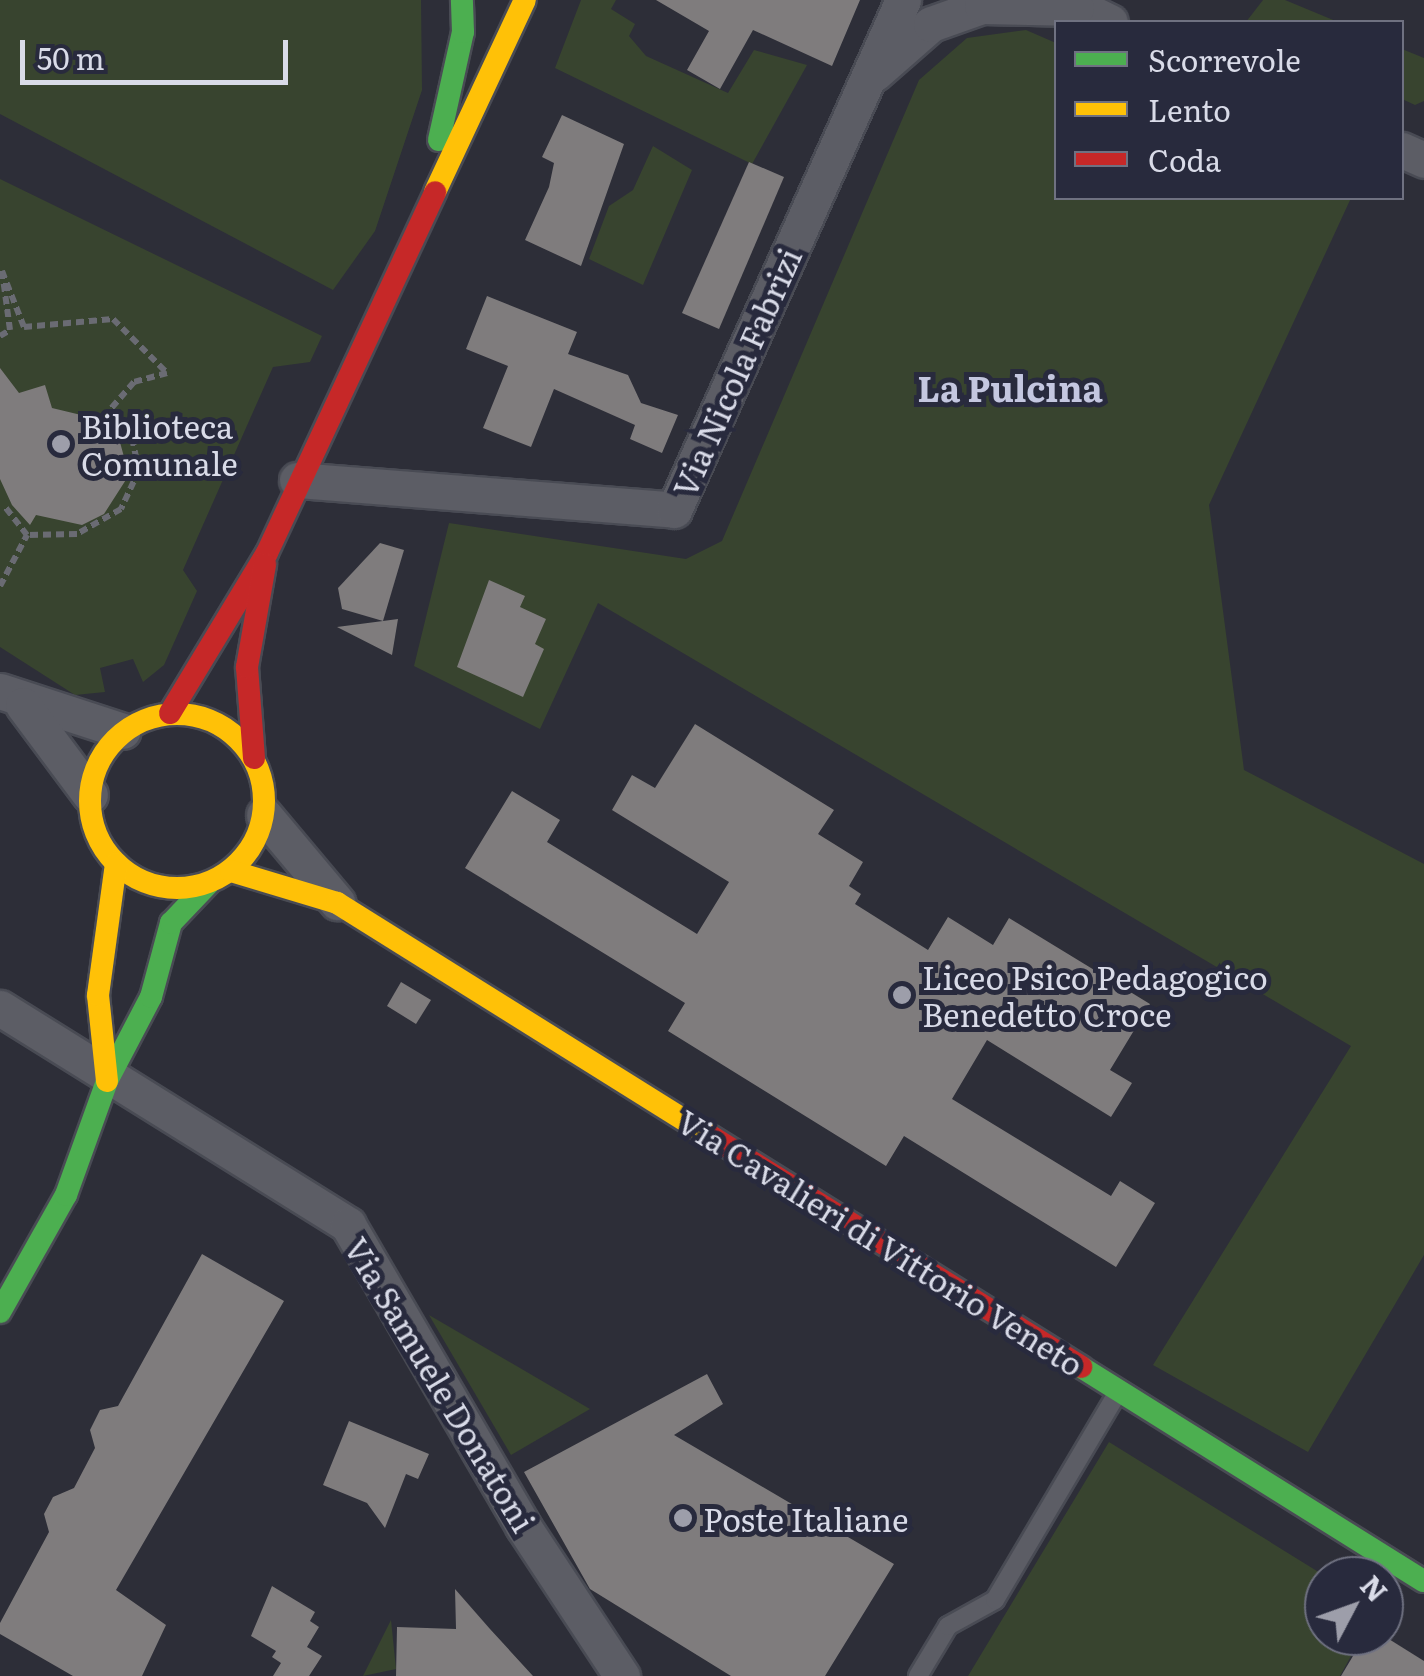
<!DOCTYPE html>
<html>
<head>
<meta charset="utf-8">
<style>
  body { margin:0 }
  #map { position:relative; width:1424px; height:1676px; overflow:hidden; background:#2d2e38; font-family:Literata,serif }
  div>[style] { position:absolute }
  .green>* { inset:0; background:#38442f }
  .building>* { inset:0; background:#7f7c7d }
  .path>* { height:6px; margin-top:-3px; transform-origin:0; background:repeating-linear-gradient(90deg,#6a6b73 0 8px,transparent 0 13px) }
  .roads { filter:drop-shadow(2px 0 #494b54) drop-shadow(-2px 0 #494b54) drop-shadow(0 2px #494b54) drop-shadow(0 -2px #494b54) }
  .lane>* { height:18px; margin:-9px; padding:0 9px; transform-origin:9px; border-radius:9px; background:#5c5d65 }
  .street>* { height:35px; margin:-17.5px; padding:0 17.5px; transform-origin:17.5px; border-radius:17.5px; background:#5c5d65 }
  .fast>* { height:22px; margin:-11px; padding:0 11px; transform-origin:11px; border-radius:11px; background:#4caf50 }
  .slow>* { height:22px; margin:-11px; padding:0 11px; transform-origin:11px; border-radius:11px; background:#ffc107 }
  .slow>.ring { margin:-11px; padding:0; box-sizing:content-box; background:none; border:22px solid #ffc107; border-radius:50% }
  .jam>* { height:22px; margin:-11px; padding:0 11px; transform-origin:11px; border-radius:11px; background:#c62828 }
  .dots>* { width:28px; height:28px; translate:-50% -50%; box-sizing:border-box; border:5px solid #282a3d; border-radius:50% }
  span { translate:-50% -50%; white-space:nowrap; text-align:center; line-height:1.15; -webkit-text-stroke:10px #282a3d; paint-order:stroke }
  .street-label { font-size:32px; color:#d9dbe8 }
  .poi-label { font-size:32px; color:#d9dbe8 }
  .left { translate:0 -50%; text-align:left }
  .neighbourhood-label { font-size:35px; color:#c4c7e0; font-weight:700 }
  .legend { position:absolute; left:1054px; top:20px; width:350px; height:180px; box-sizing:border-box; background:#282a3d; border:2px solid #6f7181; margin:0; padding:12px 18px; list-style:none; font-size:30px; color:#d9dbe8 }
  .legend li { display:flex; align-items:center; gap:20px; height:50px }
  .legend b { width:50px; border:2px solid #6f7181 }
  .north { position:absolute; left:1304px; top:1556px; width:100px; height:100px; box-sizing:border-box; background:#282a3d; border:2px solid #6f7181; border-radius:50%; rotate:49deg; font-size:28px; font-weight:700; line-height:40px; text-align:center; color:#d9dbe8 }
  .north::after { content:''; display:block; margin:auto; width:35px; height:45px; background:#9d9eaa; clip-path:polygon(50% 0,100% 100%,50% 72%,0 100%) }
  .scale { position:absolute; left:20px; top:40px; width:268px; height:45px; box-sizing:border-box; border:5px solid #d9dbe8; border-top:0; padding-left:12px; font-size:30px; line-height:35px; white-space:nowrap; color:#d9dbe8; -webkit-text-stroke:8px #282a3d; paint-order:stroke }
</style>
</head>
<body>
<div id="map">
  <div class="green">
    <i style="clip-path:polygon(0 0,421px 0,422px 90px,375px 231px,333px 290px,0 114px)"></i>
    <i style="clip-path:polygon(581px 0,616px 0,611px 9px,635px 24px,629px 36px,646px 56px,728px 93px,754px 50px,807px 65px,752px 164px,555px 68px)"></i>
    <i style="clip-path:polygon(1263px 0,1285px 0,1338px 22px,1246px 22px)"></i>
    <i style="clip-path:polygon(1026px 30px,1056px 43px,1056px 198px,1351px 198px,1209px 505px,1244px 770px,1424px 864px,1424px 1255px,1308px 1452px,1153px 1365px,1351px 1046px,598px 603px,540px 729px,414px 666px,449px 523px,686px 559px,722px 541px,919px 80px,967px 38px)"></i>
    <i style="clip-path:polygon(1402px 49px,1424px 58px,1424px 101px,1415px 105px,1402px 99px)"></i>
    <i style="clip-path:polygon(653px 146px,692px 170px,643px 285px,589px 259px,609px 206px,633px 190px)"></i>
    <i style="clip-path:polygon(0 179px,322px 336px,310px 362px,273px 367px,183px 570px,197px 591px,164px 665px,143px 682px,133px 659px,100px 668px,105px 692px,75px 695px,0 647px)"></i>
    <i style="clip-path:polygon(429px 1315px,590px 1409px,511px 1455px)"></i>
    <i style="clip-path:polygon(1109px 1442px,1325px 1576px,1324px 1636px,1362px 1636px,1340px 1676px,968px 1676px)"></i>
    <i style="clip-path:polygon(391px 1620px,396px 1669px,363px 1676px)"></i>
  </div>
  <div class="building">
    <i style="clip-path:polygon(656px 0,860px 0,832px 66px,753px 30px,720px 89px,687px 70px,709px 31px)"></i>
    <i style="clip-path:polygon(562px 115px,624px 144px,581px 266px,525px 240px,549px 187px,554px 163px,542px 157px)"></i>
    <i style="clip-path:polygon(749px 162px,784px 177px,719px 329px,682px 313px)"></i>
    <i style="clip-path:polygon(487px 296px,577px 332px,568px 354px,628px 375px,641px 403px,678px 415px,662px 453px,630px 439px,635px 425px,554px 389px,531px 447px,483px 428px,508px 366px,466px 349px)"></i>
    <i style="clip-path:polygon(0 368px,19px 393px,45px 385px,52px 408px,102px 420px,118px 435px,129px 475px,104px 514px,82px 525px,36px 515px,30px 525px,12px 505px,0 479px)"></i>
    <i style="clip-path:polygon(380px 543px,404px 550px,383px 621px,342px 609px,338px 588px)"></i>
    <i style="clip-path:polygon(489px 580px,525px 596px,520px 607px,546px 619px,535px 644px,544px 649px,523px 697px,457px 667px)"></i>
    <i style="clip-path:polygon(398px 619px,392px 655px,337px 627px,383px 621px)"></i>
    <i style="clip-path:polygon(695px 724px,834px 810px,818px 834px,863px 862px,849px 886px,861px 894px,855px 904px,928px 950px,948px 917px,993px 945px,1009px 918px,1150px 1004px,1110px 1070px,1132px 1083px,1111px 1117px,987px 1040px,952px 1099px,1111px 1196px,1120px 1181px,1155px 1203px,1116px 1267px,904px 1136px,886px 1166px,668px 1031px,685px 1003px,465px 868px,512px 791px,560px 820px,547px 842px,697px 934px,729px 882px,612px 810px,632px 775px,655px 788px)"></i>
    <i style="clip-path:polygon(401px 982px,431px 1000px,416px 1024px,387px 1006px)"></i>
    <i style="clip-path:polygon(202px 1254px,284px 1301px,116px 1590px,166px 1625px,142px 1676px,73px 1676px,0 1634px,0 1623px,49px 1532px,44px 1514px,53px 1497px,74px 1488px,95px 1448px,90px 1430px,100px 1410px,118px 1406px)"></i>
    <i style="clip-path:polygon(707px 1374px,723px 1404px,674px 1435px,894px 1564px,825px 1676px,731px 1676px,590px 1589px,524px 1472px)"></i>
    <i style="clip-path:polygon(349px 1421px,429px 1454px,418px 1479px,406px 1474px,385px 1528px,367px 1503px,323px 1485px)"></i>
    <i style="clip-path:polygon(272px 1586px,315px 1612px,310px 1621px,319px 1627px,307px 1647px,322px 1656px,309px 1676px,273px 1676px,281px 1663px,272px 1657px,276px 1651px,251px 1636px)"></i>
    <i style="clip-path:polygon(455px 1589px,490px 1629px,533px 1676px,396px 1676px,397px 1627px,456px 1629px)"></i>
    <i style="clip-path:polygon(1365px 1636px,1384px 1636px,1424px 1661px,1424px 1676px,1341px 1676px)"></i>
  </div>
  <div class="path">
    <i style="left:0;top:336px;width:12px;rotate:-31deg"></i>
    <i style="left:10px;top:330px;width:60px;rotate:-97.7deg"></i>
    <i style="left:2px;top:271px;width:60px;rotate:68.6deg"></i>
    <i style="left:24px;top:327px;width:89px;rotate:-5.1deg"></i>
    <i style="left:113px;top:319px;width:76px;rotate:45deg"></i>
    <i style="left:167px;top:373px;width:34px;rotate:165deg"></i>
    <i style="left:134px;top:382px;width:40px;rotate:131deg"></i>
    <i style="left:108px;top:412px;width:35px;rotate:47deg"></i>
    <i style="left:132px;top:438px;width:33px;rotate:78deg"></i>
    <i style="left:139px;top:470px;width:43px;rotate:114.8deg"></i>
    <i style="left:121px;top:509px;width:51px;rotate:150.4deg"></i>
    <i style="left:77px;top:534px;width:50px;rotate:178.9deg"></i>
    <i style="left:0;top:586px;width:58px;rotate:-62.1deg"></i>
    <i style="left:27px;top:535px;width:36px;rotate:-128deg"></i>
  </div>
  <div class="roads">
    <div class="lane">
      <i style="left:918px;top:1676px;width:58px;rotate:-59deg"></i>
      <i style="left:948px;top:1626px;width:54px;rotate:-29deg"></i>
      <i style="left:995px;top:1600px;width:238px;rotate:-59.4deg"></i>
    </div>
    <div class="street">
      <i style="left:1065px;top:0;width:50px;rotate:26.1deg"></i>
      <i style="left:875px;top:73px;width:74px;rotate:-41.2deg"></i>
      <i style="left:931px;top:24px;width:54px;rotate:-19.4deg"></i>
      <i style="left:982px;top:6px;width:94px;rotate:1.2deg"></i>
      <i style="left:1402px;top:150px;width:24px;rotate:24deg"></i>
      <i style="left:297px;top:480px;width:378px;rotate:4.5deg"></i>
      <i style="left:674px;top:510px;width:559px;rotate:-65.82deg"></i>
      <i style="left:0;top:691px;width:129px;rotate:18deg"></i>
      <i style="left:23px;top:705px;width:112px;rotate:53.3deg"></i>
      <i style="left:264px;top:815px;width:114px;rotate:50deg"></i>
      <i style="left:0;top:1008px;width:410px;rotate:31.9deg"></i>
      <i style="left:348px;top:1225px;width:348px;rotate:59.8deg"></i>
      <i style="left:523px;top:1526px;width:180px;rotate:56.6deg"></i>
    </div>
    <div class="fast">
      <i style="left:439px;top:140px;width:111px;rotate:-77.5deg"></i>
      <i style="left:463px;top:32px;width:32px;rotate:-92deg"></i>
      <i style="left:0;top:1312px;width:134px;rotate:-60.6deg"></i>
      <i style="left:66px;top:1195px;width:121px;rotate:-70.2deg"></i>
      <i style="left:107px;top:1081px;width:95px;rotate:-62.4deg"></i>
      <i style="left:151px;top:997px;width:77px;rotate:-74.9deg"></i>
      <i style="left:171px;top:923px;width:55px;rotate:-46.5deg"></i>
      <i style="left:1081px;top:1367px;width:404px;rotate:32deg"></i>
    </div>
    <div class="slow">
      <i style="left:435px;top:192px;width:212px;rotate:-64.9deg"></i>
      <i class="ring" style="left:90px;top:714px;width:152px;height:152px"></i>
      <i style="left:231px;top:871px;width:111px;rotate:16.8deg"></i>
      <i style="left:337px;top:903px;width:442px;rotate:32deg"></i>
      <i style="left:107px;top:1081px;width:86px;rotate:-96deg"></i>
      <i style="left:98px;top:995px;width:133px;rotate:-82.2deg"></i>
    </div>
    <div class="jam">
      <i style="left:170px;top:713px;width:187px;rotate:-58.8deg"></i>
      <i style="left:267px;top:553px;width:398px;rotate:-65deg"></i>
      <i style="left:254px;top:758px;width:91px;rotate:-94.4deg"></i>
      <i style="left:247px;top:667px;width:104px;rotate:-80deg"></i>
      <i style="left:712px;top:1137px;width:435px;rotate:31.9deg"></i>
    </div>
  </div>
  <div class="dots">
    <i style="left:61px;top:444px;background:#9d9eaa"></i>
    <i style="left:902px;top:995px;background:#9d9eaa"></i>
    <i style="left:683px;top:1518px;background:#9d9eaa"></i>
  </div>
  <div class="street-label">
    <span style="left:736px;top:372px;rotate:-66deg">Via Nicola Fabrizi</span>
    <span style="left:881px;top:1242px;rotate:32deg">Via Cavalieri di Vittorio Veneto</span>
    <span style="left:441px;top:1384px;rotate:59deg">Via Samuele Donatoni</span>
  </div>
  <div class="poi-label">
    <span class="left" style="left:81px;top:444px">Biblioteca<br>Comunale</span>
    <span class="left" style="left:922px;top:995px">Liceo Psico Pedagogico<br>Benedetto Croce</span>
    <span class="left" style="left:703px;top:1518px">Poste Italiane</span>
  </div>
  <div class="neighbourhood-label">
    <span style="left:1010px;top:387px">La Pulcina</span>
  </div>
  <ul class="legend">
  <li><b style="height:12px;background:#4caf50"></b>Scorrevole</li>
  <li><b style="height:12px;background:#ffc107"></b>Lento</li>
  <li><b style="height:12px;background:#c62828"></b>Coda</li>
  </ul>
  <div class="north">N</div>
  <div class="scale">50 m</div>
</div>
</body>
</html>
